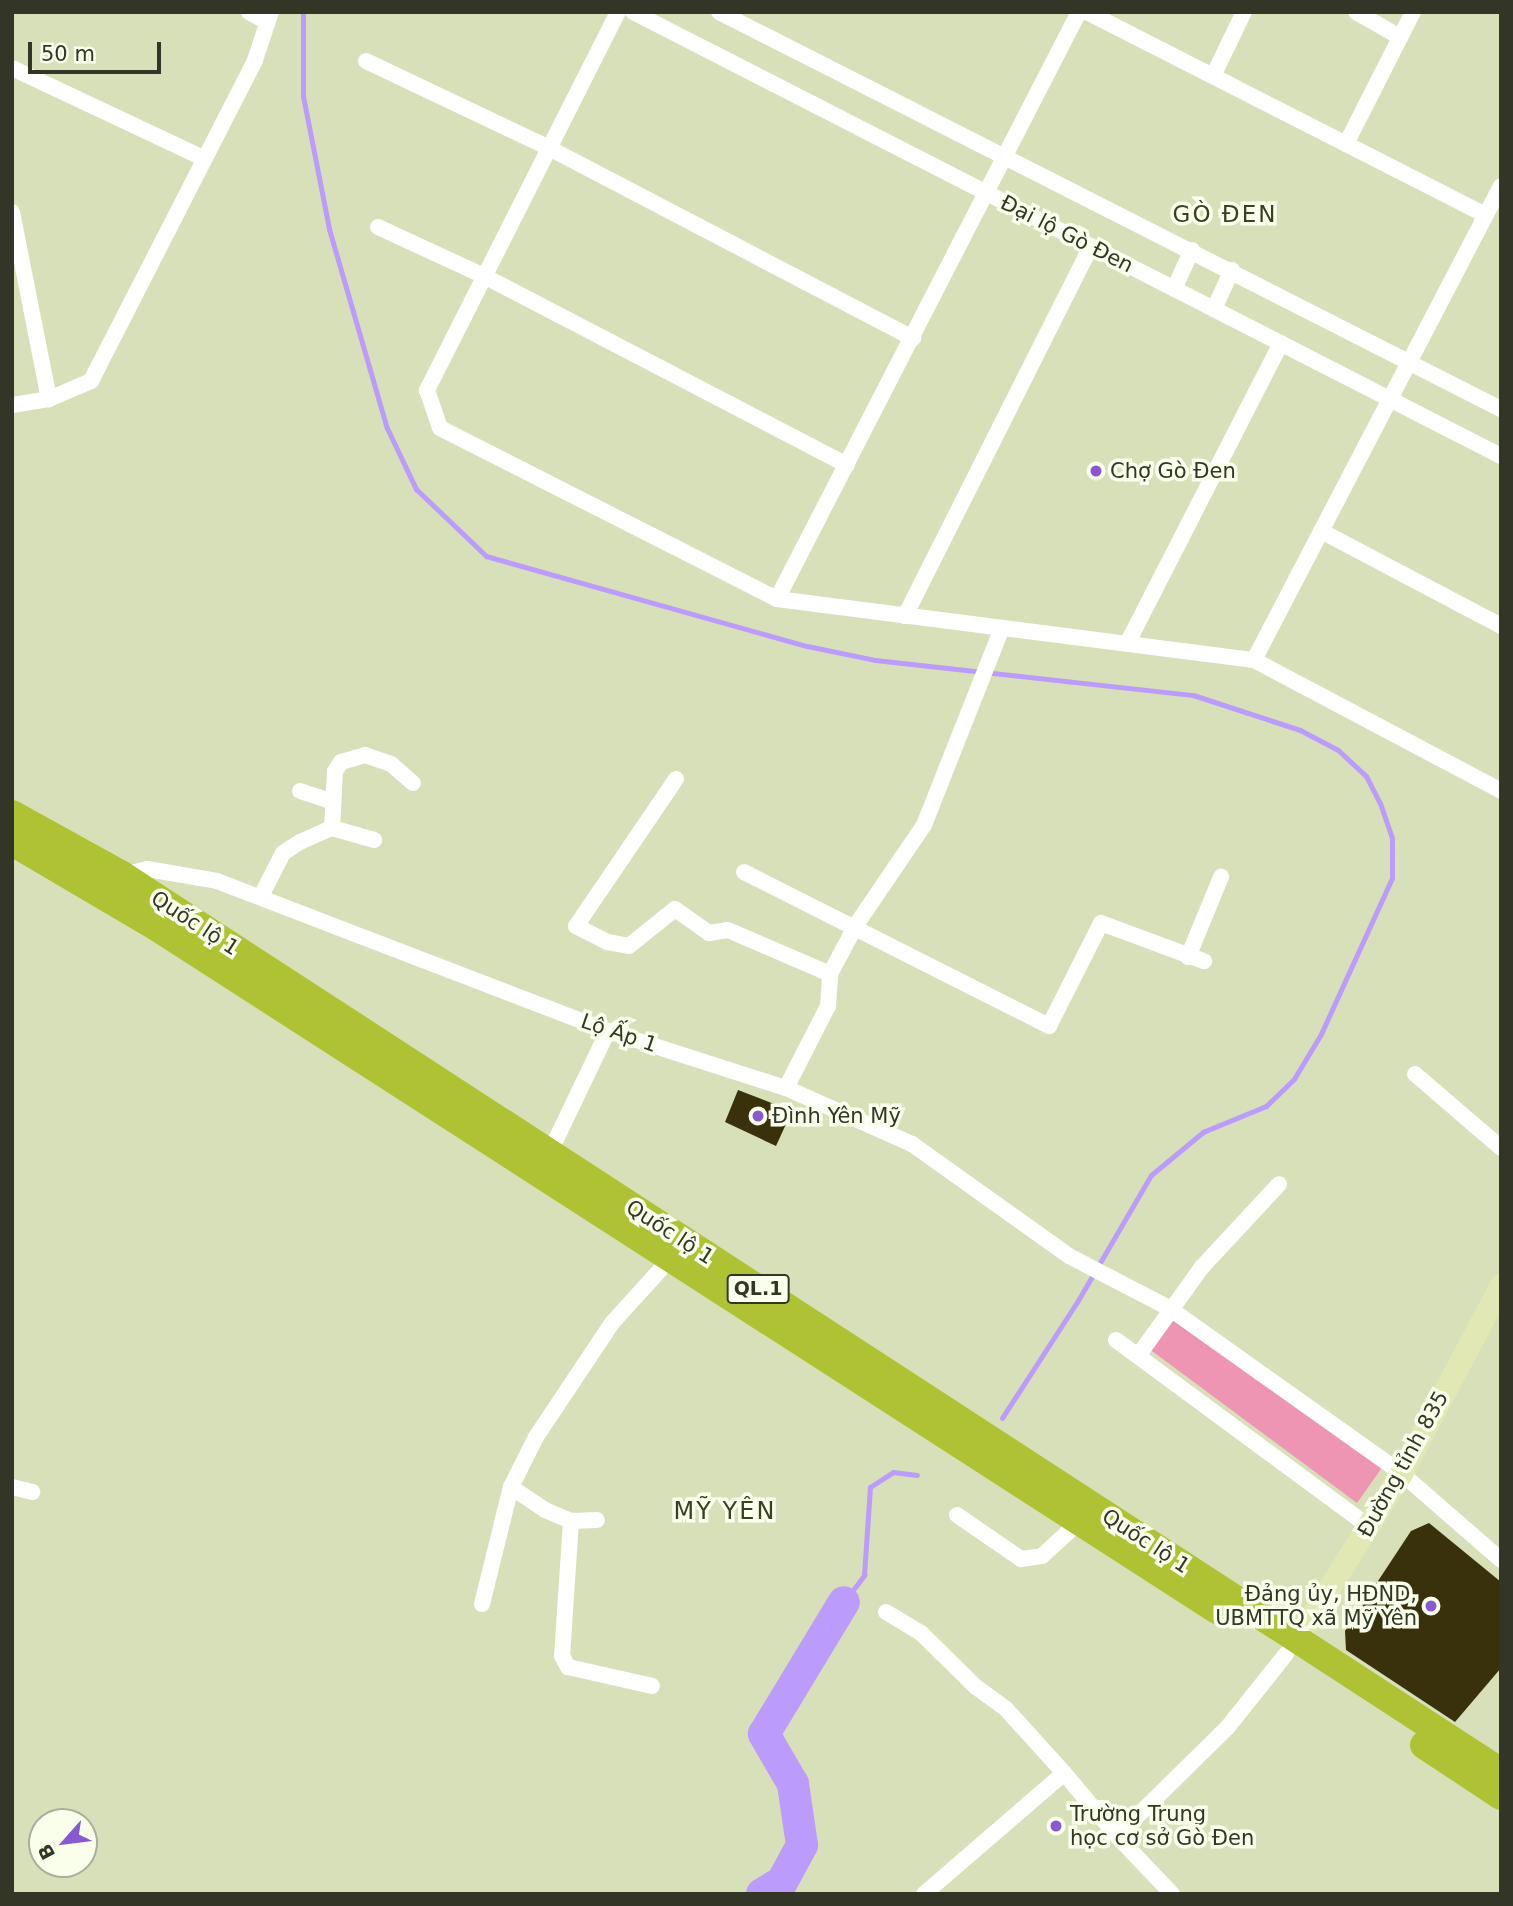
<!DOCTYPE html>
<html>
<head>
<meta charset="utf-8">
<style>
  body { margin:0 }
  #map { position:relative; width:1513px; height:1906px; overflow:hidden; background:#d7e0b9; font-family:"DejaVu Sans",sans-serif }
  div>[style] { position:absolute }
  .green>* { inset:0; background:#ee95b3 }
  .stream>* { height:5px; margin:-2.5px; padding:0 2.5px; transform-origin:2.5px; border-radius:2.5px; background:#bb9bfb }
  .river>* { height:32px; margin:-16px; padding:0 16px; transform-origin:16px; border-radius:16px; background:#bb9bfb }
  .building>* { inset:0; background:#38310b }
  .minor>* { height:16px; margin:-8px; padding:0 8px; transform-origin:8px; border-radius:8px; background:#fff }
  .secondary>* { height:23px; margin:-11.5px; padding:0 11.5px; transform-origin:11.5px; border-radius:11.5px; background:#e1e8b3 }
  .trunk>* { height:28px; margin:-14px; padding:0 14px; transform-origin:14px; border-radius:14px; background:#afc234 }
  .dots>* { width:19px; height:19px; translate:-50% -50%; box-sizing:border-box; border:4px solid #faffeb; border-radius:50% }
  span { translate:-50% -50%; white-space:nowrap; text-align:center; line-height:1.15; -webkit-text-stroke:7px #faffeb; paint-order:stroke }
  .shield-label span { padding:2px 5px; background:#faffeb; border:2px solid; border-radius:5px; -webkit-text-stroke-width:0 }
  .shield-label { font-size:19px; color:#333627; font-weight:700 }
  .street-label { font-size:21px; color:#333627 }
  .poi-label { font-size:21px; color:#333627 }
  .left { translate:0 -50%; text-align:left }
  .right { translate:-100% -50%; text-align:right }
  .neighbourhood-label { font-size:23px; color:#3a411f; letter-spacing:2px }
  .quarter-label { font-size:24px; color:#3a411f; letter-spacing:2px }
  .frame { position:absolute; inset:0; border:14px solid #333627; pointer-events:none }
  .north { position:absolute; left:28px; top:1808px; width:70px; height:70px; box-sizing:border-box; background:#faffeb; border:2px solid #aaaf9d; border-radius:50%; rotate:242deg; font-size:19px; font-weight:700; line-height:28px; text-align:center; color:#333627 }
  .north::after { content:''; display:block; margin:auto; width:24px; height:32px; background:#8959d3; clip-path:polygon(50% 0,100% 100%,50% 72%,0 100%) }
  .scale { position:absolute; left:28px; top:42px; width:133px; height:32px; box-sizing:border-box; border:4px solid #333627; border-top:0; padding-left:9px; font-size:21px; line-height:24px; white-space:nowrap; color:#333627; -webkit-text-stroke:5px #faffeb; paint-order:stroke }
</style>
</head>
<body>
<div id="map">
  <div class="green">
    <i style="clip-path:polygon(1167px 1316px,1380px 1463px,1381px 1469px,1357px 1503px,1148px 1348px)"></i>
  </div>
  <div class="stream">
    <i style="left:303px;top:12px;width:84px;rotate:90deg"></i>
    <i style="left:303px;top:96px;width:136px;rotate:78.9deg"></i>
    <i style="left:329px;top:229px;width:207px;rotate:73.8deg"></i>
    <i style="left:387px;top:428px;width:68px;rotate:64.6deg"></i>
    <i style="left:416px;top:489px;width:97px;rotate:43.7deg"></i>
    <i style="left:486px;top:556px;width:333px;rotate:15.7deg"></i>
    <i style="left:807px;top:646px;width:69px;rotate:11.6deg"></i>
    <i style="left:875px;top:660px;width:320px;rotate:6.3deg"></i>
    <i style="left:1193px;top:695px;width:113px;rotate:18.1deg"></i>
    <i style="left:1300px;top:730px;width:43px;rotate:27.8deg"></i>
    <i style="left:1338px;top:750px;width:38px;rotate:43deg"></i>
    <i style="left:1366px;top:776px;width:30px;rotate:63deg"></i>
    <i style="left:1380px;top:803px;width:37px;rotate:71deg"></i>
    <i style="left:1392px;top:838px;width:40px;rotate:90deg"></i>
    <i style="left:1392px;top:878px;width:171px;rotate:114.5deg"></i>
    <i style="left:1321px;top:1034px;width:52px;rotate:121deg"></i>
    <i style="left:1294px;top:1079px;width:39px;rotate:136deg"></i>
    <i style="left:1266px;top:1106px;width:68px;rotate:157.6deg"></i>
    <i style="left:1203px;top:1132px;width:67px;rotate:140.4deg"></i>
    <i style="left:1151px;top:1175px;width:147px;rotate:120.2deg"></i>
    <i style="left:1077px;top:1302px;width:138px;rotate:122.9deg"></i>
    <i style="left:844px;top:1602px;width:34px;rotate:-53deg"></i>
    <i style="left:864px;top:1575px;width:88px;rotate:-86.1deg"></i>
    <i style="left:870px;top:1487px;width:27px;rotate:-33deg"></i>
    <i style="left:893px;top:1472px;width:24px;rotate:7deg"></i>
  </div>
  <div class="river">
    <i style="left:762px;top:1894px;width:23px;rotate:-31deg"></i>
    <i style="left:782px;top:1882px;width:42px;rotate:-61.6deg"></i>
    <i style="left:802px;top:1845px;width:62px;rotate:-98.4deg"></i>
    <i style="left:793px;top:1784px;width:58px;rotate:-120.1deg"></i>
    <i style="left:764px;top:1734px;width:154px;rotate:-58.8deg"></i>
  </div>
  <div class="building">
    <i style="clip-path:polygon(738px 1090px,792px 1111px,776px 1146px,725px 1122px)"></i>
    <i style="clip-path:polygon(1429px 1523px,1501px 1582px,1501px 1668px,1455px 1722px,1346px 1650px,1345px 1631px,1411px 1531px)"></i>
  </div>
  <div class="minor">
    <i style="left:249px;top:12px;width:21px;rotate:29deg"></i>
    <i style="left:618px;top:12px;width:424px;rotate:116.8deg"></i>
    <i style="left:427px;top:390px;width:40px;rotate:71.1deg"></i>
    <i style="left:440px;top:428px;width:378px;rotate:26.9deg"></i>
    <i style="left:777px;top:599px;width:481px;rotate:7.3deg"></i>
    <i style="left:1254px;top:660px;width:280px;rotate:27.9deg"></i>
    <i style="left:633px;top:12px;width:975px;rotate:27.09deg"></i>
    <i style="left:719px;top:12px;width:877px;rotate:26.92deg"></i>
    <i style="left:1087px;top:12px;width:447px;rotate:27deg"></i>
    <i style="left:1356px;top:12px;width:51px;rotate:29.6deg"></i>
    <i style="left:366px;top:61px;width:203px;rotate:25.4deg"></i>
    <i style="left:549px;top:148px;width:411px;rotate:27.6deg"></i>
    <i style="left:12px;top:68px;width:213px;rotate:25.2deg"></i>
    <i style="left:1213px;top:76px;width:71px;rotate:-64.2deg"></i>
    <i style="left:1346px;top:144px;width:148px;rotate:-63.1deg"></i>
    <i style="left:12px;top:212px;width:191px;rotate:78.8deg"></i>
    <i style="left:378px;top:227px;width:117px;rotate:24.8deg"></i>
    <i style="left:484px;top:276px;width:409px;rotate:27.5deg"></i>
    <i style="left:1174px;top:289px;width:43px;rotate:-65.2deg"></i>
    <i style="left:1214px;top:309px;width:43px;rotate:-65.2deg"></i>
    <i style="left:12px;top:405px;width:37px;rotate:-9deg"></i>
    <i style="left:49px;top:399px;width:46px;rotate:-23.2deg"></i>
    <i style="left:91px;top:381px;width:360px;rotate:-62.9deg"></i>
    <i style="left:255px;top:60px;width:51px;rotate:-71.6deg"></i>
    <i style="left:1321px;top:531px;width:204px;rotate:27.8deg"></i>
    <i style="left:777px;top:599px;width:660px;rotate:-62.78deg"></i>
    <i style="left:905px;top:616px;width:414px;rotate:-63.3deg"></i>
    <i style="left:1127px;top:644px;width:338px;rotate:-62.9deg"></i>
    <i style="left:1254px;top:660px;width:534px;rotate:-62.48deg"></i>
    <i style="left:676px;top:779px;width:178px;rotate:124.2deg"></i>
    <i style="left:576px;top:926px;width:35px;rotate:27deg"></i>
    <i style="left:607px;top:942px;width:22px;rotate:10deg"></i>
    <i style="left:629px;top:946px;width:59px;rotate:-38.8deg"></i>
    <i style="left:675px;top:909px;width:42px;rotate:35.2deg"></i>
    <i style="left:709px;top:933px;width:19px;rotate:-9deg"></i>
    <i style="left:728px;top:930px;width:111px;rotate:23.3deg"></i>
    <i style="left:300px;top:791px;width:35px;rotate:18deg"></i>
    <i style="left:332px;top:828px;width:57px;rotate:-87deg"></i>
    <i style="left:335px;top:771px;width:11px;rotate:-56deg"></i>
    <i style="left:341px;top:762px;width:25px;rotate:-16deg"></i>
    <i style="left:365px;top:755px;width:28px;rotate:19deg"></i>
    <i style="left:391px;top:764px;width:29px;rotate:41deg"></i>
    <i style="left:744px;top:872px;width:342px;rotate:26.8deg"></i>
    <i style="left:1049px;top:1026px;width:115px;rotate:-63.2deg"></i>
    <i style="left:1101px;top:923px;width:110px;rotate:20.3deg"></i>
    <i style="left:123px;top:875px;width:25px;rotate:-14deg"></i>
    <i style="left:147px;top:869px;width:71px;rotate:9.7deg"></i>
    <i style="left:217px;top:881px;width:419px;rotate:21deg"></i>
    <i style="left:608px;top:1031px;width:187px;rotate:17.8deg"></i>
    <i style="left:786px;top:1088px;width:138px;rotate:24deg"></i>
    <i style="left:912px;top:1144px;width:193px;rotate:35.5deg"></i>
    <i style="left:1069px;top:1256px;width:113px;rotate:27.5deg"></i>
    <i style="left:1169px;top:1308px;width:285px;rotate:35.4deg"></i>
    <i style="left:1401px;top:1473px;width:133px;rotate:41deg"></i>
    <i style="left:261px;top:896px;width:48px;rotate:-62.9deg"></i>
    <i style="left:283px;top:853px;width:20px;rotate:-33deg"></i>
    <i style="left:300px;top:842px;width:35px;rotate:-24deg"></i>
    <i style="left:332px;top:828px;width:44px;rotate:15.9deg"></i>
    <i style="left:1188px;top:957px;width:87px;rotate:-67.6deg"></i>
    <i style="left:1415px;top:1074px;width:113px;rotate:40.7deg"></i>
    <i style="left:786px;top:1088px;width:92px;rotate:-62.9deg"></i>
    <i style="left:828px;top:1006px;width:32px;rotate:-86deg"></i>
    <i style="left:830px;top:974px;width:55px;rotate:-62deg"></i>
    <i style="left:856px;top:925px;width:121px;rotate:-55.8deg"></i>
    <i style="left:924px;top:825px;width:212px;rotate:-68.4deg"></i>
    <i style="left:549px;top:1154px;width:136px;rotate:-64.4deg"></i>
    <i style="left:1116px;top:1340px;width:315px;rotate:36.4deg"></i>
    <i style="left:1138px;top:1356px;width:110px;rotate:-54.3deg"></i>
    <i style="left:1202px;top:1267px;width:113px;rotate:-47.1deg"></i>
    <i style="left:12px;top:1487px;width:21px;rotate:14deg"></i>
    <i style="left:511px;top:1487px;width:41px;rotate:34.1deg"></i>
    <i style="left:545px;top:1510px;width:28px;rotate:23deg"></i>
    <i style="left:571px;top:1521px;width:26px;rotate:-2deg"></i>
    <i style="left:957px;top:1515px;width:78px;rotate:34.5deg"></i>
    <i style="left:1021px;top:1559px;width:21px;rotate:-8deg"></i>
    <i style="left:1042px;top:1556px;width:52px;rotate:-42.6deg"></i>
    <i style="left:571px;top:1521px;width:135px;rotate:93.8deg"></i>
    <i style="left:562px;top:1656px;width:13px;rotate:61deg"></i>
    <i style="left:568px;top:1667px;width:86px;rotate:12.7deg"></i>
    <i style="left:482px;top:1604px;width:121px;rotate:-76.1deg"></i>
    <i style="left:511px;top:1487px;width:56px;rotate:-63.4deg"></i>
    <i style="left:536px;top:1437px;width:137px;rotate:-56.3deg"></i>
    <i style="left:612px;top:1323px;width:88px;rotate:-47.8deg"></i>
    <i style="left:886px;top:1612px;width:41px;rotate:31deg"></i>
    <i style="left:921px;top:1633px;width:77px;rotate:44.5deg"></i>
    <i style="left:976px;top:1687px;width:37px;rotate:36deg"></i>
    <i style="left:1006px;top:1709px;width:86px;rotate:47.8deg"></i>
    <i style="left:1117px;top:1836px;width:80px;rotate:46.5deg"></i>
    <i style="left:924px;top:1894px;width:185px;rotate:-40.8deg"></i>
    <i style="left:1064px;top:1773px;width:82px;rotate:49.9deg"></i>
    <i style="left:1117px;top:1836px;width:154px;rotate:-44.5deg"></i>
    <i style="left:1227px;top:1728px;width:95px;rotate:-51.4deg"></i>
  </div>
  <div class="secondary">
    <i style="left:1297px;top:1639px;width:196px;rotate:-57.9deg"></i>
    <i style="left:1401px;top:1473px;width:213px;rotate:-62deg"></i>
  </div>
  <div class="trunk">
    <i style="left:12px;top:814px;width:126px;rotate:29deg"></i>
    <i style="left:122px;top:875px;width:1645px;rotate:33.04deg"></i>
    <i style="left:12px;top:842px;width:169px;rotate:30.5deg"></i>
    <i style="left:158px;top:928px;width:1260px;rotate:32.78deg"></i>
    <i style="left:1424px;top:1745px;width:92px;rotate:33.5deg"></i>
  </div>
  <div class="dots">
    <i style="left:1096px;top:471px;background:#8959d3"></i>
    <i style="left:758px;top:1116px;background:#8959d3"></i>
    <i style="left:1431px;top:1606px;background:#8959d3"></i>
    <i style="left:1056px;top:1826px;background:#8959d3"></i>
  </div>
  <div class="shield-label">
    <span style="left:758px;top:1289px">QL.1</span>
  </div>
  <div class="street-label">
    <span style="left:1067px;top:234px;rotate:27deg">Đại lộ Gò Đen</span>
    <span style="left:195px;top:923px;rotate:33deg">Quốc lộ 1</span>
    <span style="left:619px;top:1033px;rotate:19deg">Lộ Ấp 1</span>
    <span style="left:670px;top:1232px;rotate:33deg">Quốc lộ 1</span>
    <span style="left:1403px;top:1464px;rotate:-61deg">Đường tỉnh 835</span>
    <span style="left:1146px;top:1541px;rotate:33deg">Quốc lộ 1</span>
  </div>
  <div class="poi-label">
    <span class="left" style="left:1110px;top:471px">Chợ Gò Đen</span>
    <span class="left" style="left:772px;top:1116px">Đình Yên Mỹ</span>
    <span class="right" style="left:1417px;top:1606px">Đảng ủy, HĐND,<br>UBMTTQ xã Mỹ Yên</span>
    <span class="left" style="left:1070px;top:1826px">Trường Trung<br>học cơ sở Gò Đen</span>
  </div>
  <div class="neighbourhood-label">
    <span style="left:1225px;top:214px">GÒ ĐEN</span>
  </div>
  <div class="quarter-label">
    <span style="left:725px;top:1512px">MỸ YÊN</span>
  </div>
  <div class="frame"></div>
  <div class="north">B</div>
  <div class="scale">50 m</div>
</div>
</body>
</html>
